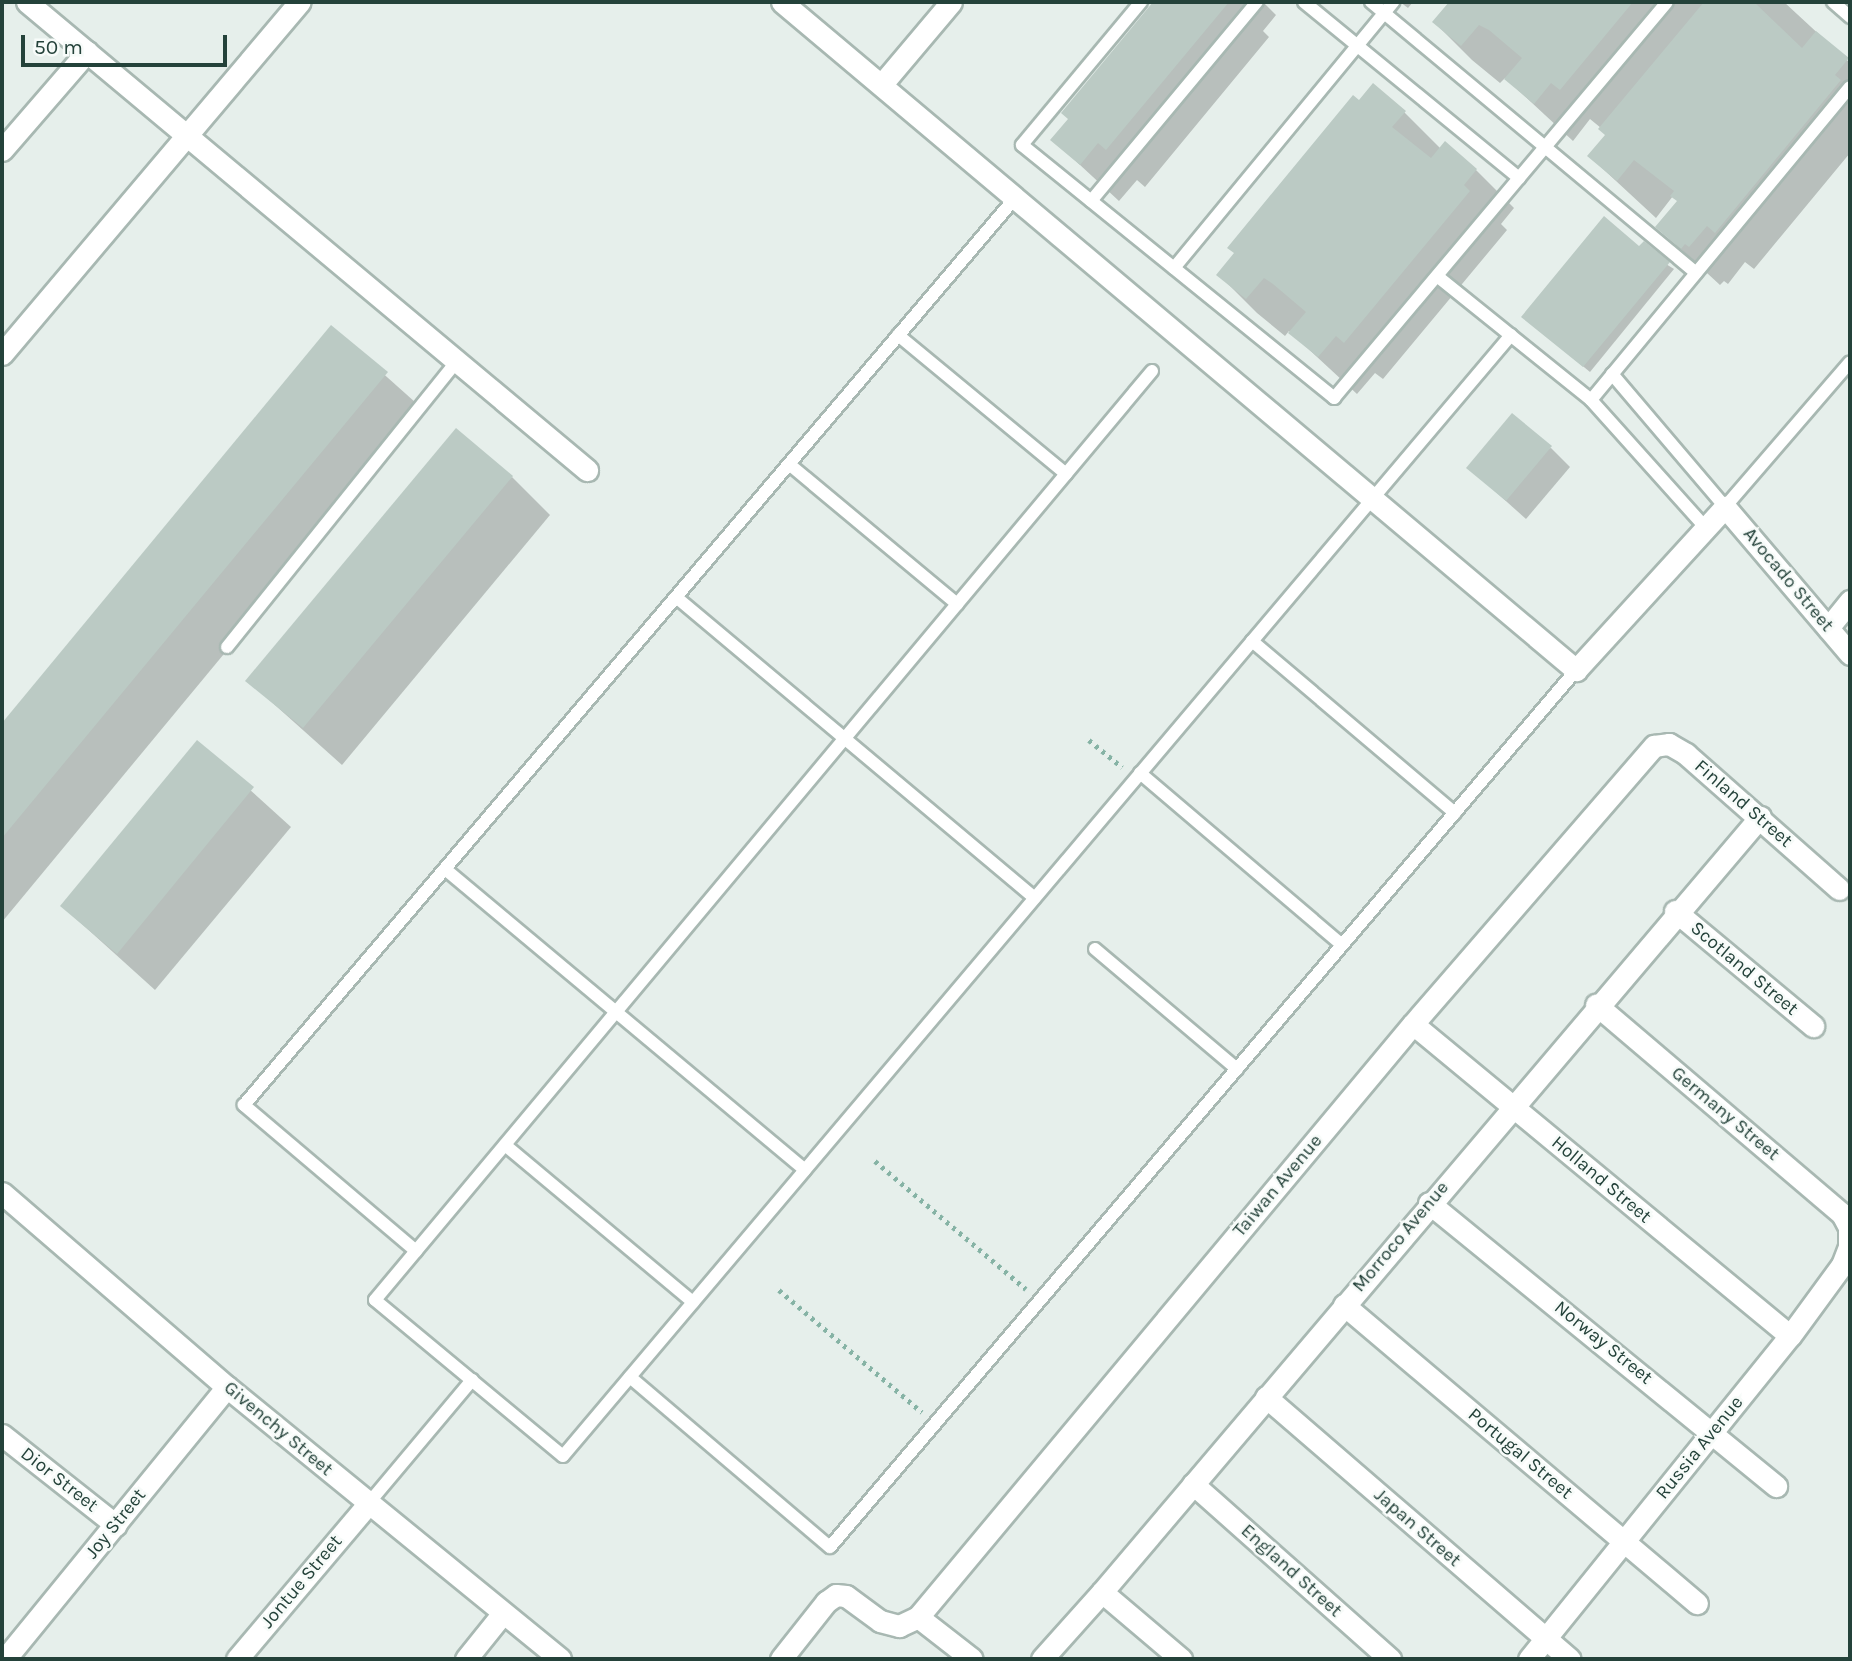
<!DOCTYPE html>
<html>
<head>
<meta charset="utf-8">
<style>
  body { margin:0 }
  #map { position:relative; width:1852px; height:1661px; overflow:hidden; background:#e6efeb; font-family:Karla,sans-serif }
  div>[style] { position:absolute }
  .shadow>* { inset:0; background:#0003 }
  .building>* { inset:0; background:#bbcac4 }
  .path>* { height:4.5px; margin-top:-2.25px; transform-origin:0; background:repeating-linear-gradient(90deg,#86b3a5 0 3.5px,transparent 0 8.5px) }
  .roads { filter:drop-shadow(2px 0 #a8b8b2) drop-shadow(-2px 0 #a8b8b2) drop-shadow(0 2px #a8b8b2) drop-shadow(0 -2px #a8b8b2) }
  .service>* { height:12px; margin:-6px; padding:0 6px; transform-origin:6px; border-radius:6px; background:#fff }
  .minor>* { height:21px; margin:-10.5px; padding:0 10.5px; transform-origin:10.5px; border-radius:10.5px; background:#fff }
  .tertiary>* { height:21px; margin:-10.5px; padding:0 10.5px; transform-origin:10.5px; border-radius:10.5px; background:#fff }
  span { translate:-50% -50%; white-space:nowrap; text-align:center; line-height:1.15; -webkit-text-stroke:5px #f7fbf9; paint-order:stroke }
  .street-label { font-size:19px; color:#24423a }
  .frame { position:absolute; inset:0; border:4px solid #24423a; pointer-events:none }
  .scale { position:absolute; left:21px; top:35px; width:206px; height:32px; box-sizing:border-box; border:4px solid #24423a; border-top:0; padding-left:9px; font-size:21px; line-height:24px; white-space:nowrap; color:#24423a; -webkit-text-stroke:5px #f7fbf9; paint-order:stroke }
</style>
</head>
<body>
<div id="map">
  <div class="shadow">
    <i style="clip-path:polygon(1155px 2px,1263px 2px,1276px 15px,1263px 31px,1269px 37px,1145px 187px,1137px 180px,1119px 201px,1053px 140px,1070px 119px,1064px 113px)"></i>
    <i style="clip-path:polygon(1400px 2px,1413px 2px,1408px 8px)"></i>
    <i style="clip-path:polygon(1451px 2px,1784px 2px,1850px 63px,1850px 153px,1754px 269px,1745px 262px,1728px 284px,1724px 281px,1720px 285px,1657px 227px,1679px 202px,1673px 196px,1656px 218px,1589px 156px,1607px 135px,1601px 128px,1590px 119px,1573px 141px,1505px 78px,1500px 83px,1472px 60px,1434px 22px)"></i>
    <i style="clip-path:polygon(1359px 102px,1404px 112px,1441px 149px,1445px 144px,1476px 170px,1514px 208px,1501px 224px,1507px 230px,1383px 379px,1375px 373px,1357px 394px,1289px 331px,1285px 336px,1257px 313px,1219px 275px)"></i>
    <i style="clip-path:polygon(1640px 248px,1674px 269px,1590px 372px,1529px 322px)"></i>
    <i style="clip-path:polygon(331px 327px,425px 411px,2px 922px,2px 725px)"></i>
    <i style="clip-path:polygon(1551px 448px,1570px 467px,1526px 519px,1469px 468px)"></i>
    <i style="clip-path:polygon(512px 477px,550px 515px,342px 765px,248px 681px)"></i>
    <i style="clip-path:polygon(197px 742px,291px 827px,155px 990px,62px 906px)"></i>
  </div>
  <div class="building">
    <i style="clip-path:polygon(1153px 2px,1229px 2px,1106px 150px,1098px 143px,1080px 165px,1050px 140px,1068px 119px,1061px 113px)"></i>
    <i style="clip-path:polygon(1449px 2px,1633px 2px,1560px 90px,1551px 83px,1534px 104px,1504px 79px,1522px 58px,1489px 30px,1479px 25px,1461px 46px,1432px 22px)"></i>
    <i style="clip-path:polygon(1704px 2px,1754px 2px,1802px 48px,1816px 31px,1849px 58px,1835px 75px,1841px 80px,1715px 233px,1707px 226px,1689px 247px,1685px 244px,1681px 249px,1655px 227px,1677px 201px,1670px 196px,1674px 191px,1634px 160px,1617px 181px,1587px 156px,1605px 135px,1598px 129px)"></i>
    <i style="clip-path:polygon(1373px 83px,1406px 111px,1392px 127px,1431px 158px,1445px 141px,1477px 169px,1464px 185px,1470px 191px,1344px 343px,1336px 336px,1318px 357px,1288px 333px,1306px 312px,1273px 284px,1264px 278px,1246px 299px,1216px 275px,1234px 253px,1227px 248px,1353px 95px,1359px 100px)"></i>
    <i style="clip-path:polygon(1604px 216px,1639px 246px,1644px 241px,1670px 262px,1583px 367px,1521px 317px)"></i>
    <i style="clip-path:polygon(331px 325px,388px 372px,2px 838px,2px 723px)"></i>
    <i style="clip-path:polygon(1512px 413px,1552px 446px,1506px 501px,1466px 468px)"></i>
    <i style="clip-path:polygon(456px 428px,513px 476px,303px 728px,245px 681px)"></i>
    <i style="clip-path:polygon(197px 740px,254px 787px,117px 954px,60px 906px)"></i>
  </div>
  <div class="path">
    <i style="left:1089px;top:740px;width:43px;rotate:39.3deg"></i>
    <i style="left:875px;top:1161px;width:198px;rotate:40.3deg"></i>
    <i style="left:779px;top:1290px;width:188px;rotate:40.5deg"></i>
  </div>
  <div class="roads">
    <div class="service">
      <i style="left:1141px;top:2px;width:186px;rotate:129.8deg"></i>
      <i style="left:1022px;top:145px;width:402px;rotate:39deg"></i>
      <i style="left:1334px;top:398px;width:517px;rotate:-49.94deg"></i>
      <i style="left:1304px;top:2px;width:278px;rotate:39.3deg"></i>
      <i style="left:1371px;top:2px;width:423px;rotate:39.8deg"></i>
      <i style="left:1833px;top:2px;width:23px;rotate:41deg"></i>
      <i style="left:1091px;top:201px;width:259px;rotate:-50.2deg"></i>
      <i style="left:1174px;top:268px;width:345px;rotate:-50.5deg"></i>
      <i style="left:1437px;top:276px;width:198px;rotate:38.8deg"></i>
      <i style="left:1591px;top:400px;width:172px;rotate:48.1deg"></i>
      <i style="left:898px;top:335px;width:218px;rotate:39.6deg"></i>
      <i style="left:1152px;top:371px;width:1211px;rotate:129.91deg"></i>
      <i style="left:375px;top:1300px;width:244px;rotate:39.7deg"></i>
      <i style="left:563px;top:1456px;width:1468px;rotate:-49.78deg"></i>
      <i style="left:1612px;top:374px;width:175px;rotate:49.6deg"></i>
      <i style="left:1725px;top:507px;width:191px;rotate:-49.2deg"></i>
      <i style="left:1591px;top:400px;width:406px;rotate:-50.4deg"></i>
      <i style="left:789px;top:464px;width:219px;rotate:39.8deg"></i>
      <i style="left:676px;top:597px;width:468px;rotate:40deg"></i>
      <i style="left:1252px;top:641px;width:266px;rotate:40.3deg"></i>
      <i style="left:227px;top:647px;width:368px;rotate:-51.2deg"></i>
      <i style="left:1140px;top:773px;width:265px;rotate:40.4deg"></i>
      <i style="left:445px;top:869px;width:469px;rotate:39.9deg"></i>
      <i style="left:1095px;top:949px;width:186px;rotate:40.2deg"></i>
      <i style="left:505px;top:1145px;width:245px;rotate:39.9deg"></i>
      <i style="left:416px;top:1251px;width:226px;rotate:-139.7deg"></i>
      <i style="left:244px;top:1105px;width:1190px;rotate:-49.63deg"></i>
      <i style="left:630px;top:1377px;width:262px;rotate:40.4deg"></i>
      <i style="left:830px;top:1547px;width:1151px;rotate:-49.61deg"></i>
      <i style="left:368px;top:1504px;width:162px;rotate:-50deg"></i>
    </div>
    <div class="minor">
      <i style="left:27px;top:2px;width:730px;rotate:39.89deg"></i>
      <i style="left:782px;top:2px;width:1038px;rotate:40.07deg"></i>
      <i style="left:1576px;top:670px;width:221px;rotate:-47.6deg"></i>
      <i style="left:1725px;top:507px;width:193px;rotate:49.6deg"></i>
      <i style="left:882px;top:84px;width:107px;rotate:-49.9deg"></i>
      <i style="left:2px;top:150px;width:130px;rotate:-49.1deg"></i>
      <i style="left:2px;top:354px;width:461px;rotate:-49.8deg"></i>
      <i style="left:1828px;top:628px;width:35px;rotate:-51deg"></i>
      <i style="left:1675px;top:911px;width:180px;rotate:39.8deg"></i>
      <i style="left:1413px;top:1024px;width:489px;rotate:39.6deg"></i>
      <i style="left:1429px;top:1203px;width:448px;rotate:39.2deg"></i>
      <i style="left:1344px;top:1305px;width:462px;rotate:40.2deg"></i>
      <i style="left:1266px;top:1397px;width:401px;rotate:40.8deg"></i>
      <i style="left:2px;top:1435px;width:145px;rotate:38.3deg"></i>
      <i style="left:1193px;top:1484px;width:264px;rotate:41.6deg"></i>
      <i style="left:1102px;top:1592px;width:1017px;rotate:-49.67deg"></i>
      <i style="left:918px;top:1617px;width:772px;rotate:-50.15deg"></i>
      <i style="left:1413px;top:1024px;width:368px;rotate:-49.1deg"></i>
      <i style="left:1654px;top:746px;width:15px;rotate:-8deg"></i>
      <i style="left:1669px;top:744px;width:20px;rotate:30deg"></i>
      <i style="left:1686px;top:754px;width:204px;rotate:41.4deg"></i>
      <i style="left:5px;top:1659px;width:351px;rotate:-50.8deg"></i>
      <i style="left:237px;top:1659px;width:203px;rotate:-49.8deg"></i>
      <i style="left:466px;top:1659px;width:59px;rotate:-51.2deg"></i>
      <i style="left:1529px;top:1659px;width:415px;rotate:-51.1deg"></i>
      <i style="left:1790px;top:1336px;width:88px;rotate:-53.8deg"></i>
      <i style="left:1842px;top:1265px;width:19px;rotate:-69deg"></i>
      <i style="left:1849px;top:1247px;width:20px;rotate:-90deg"></i>
      <i style="left:1849px;top:1227px;width:15px;rotate:-118deg"></i>
      <i style="left:1842px;top:1214px;width:323px;rotate:-139.6deg"></i>
    </div>
    <div class="tertiary">
      <i style="left:2px;top:1193px;width:297px;rotate:40.8deg"></i>
      <i style="left:227px;top:1387px;width:430px;rotate:39.2deg"></i>
      <i style="left:781px;top:1659px;width:73px;rotate:-51.7deg"></i>
      <i style="left:826px;top:1602px;width:12px;rotate:-35deg"></i>
      <i style="left:836px;top:1595px;width:10px;rotate:6deg"></i>
      <i style="left:846px;top:1596px;width:42px;rotate:36.3deg"></i>
      <i style="left:880px;top:1621px;width:20px;rotate:15deg"></i>
      <i style="left:899px;top:1626px;width:21px;rotate:-25deg"></i>
      <i style="left:918px;top:1617px;width:68px;rotate:37.9deg"></i>
      <i style="left:1042px;top:1659px;width:90px;rotate:-48.2deg"></i>
      <i style="left:1102px;top:1592px;width:104px;rotate:40.3deg"></i>
    </div>
  </div>
  <div class="street-label">
    <span style="left:1788px;top:580px;rotate:50deg">Avocado Street</span>
    <span style="left:1743px;top:804px;rotate:41deg">Finland Street</span>
    <span style="left:1744px;top:969px;rotate:40deg">Scotland Street</span>
    <span style="left:1725px;top:1114px;rotate:40deg">Germany Street</span>
    <span style="left:1601px;top:1180px;rotate:40deg">Holland Street</span>
    <span style="left:1278px;top:1186px;rotate:-50deg">Taiwan Avenue</span>
    <span style="left:1401px;top:1237px;rotate:-50deg">Morroco Avenue</span>
    <span style="left:1603px;top:1343px;rotate:39deg">Norway Street</span>
    <span style="left:278px;top:1429px;rotate:40deg">Givenchy Street</span>
    <span style="left:1700px;top:1448px;rotate:-51deg">Russia Avenue</span>
    <span style="left:1520px;top:1454px;rotate:40deg">Portugal Street</span>
    <span style="left:59px;top:1480px;rotate:38deg">Dior Street</span>
    <span style="left:116px;top:1524px;rotate:-51deg">Joy Street</span>
    <span style="left:1417px;top:1528px;rotate:41deg">Japan Street</span>
    <span style="left:1291px;top:1571px;rotate:42deg">England Street</span>
    <span style="left:302px;top:1582px;rotate:-50deg">Jontue Street</span>
  </div>
  <div class="frame"></div>
  <div class="scale">50 m</div>
</div>
</body>
</html>
